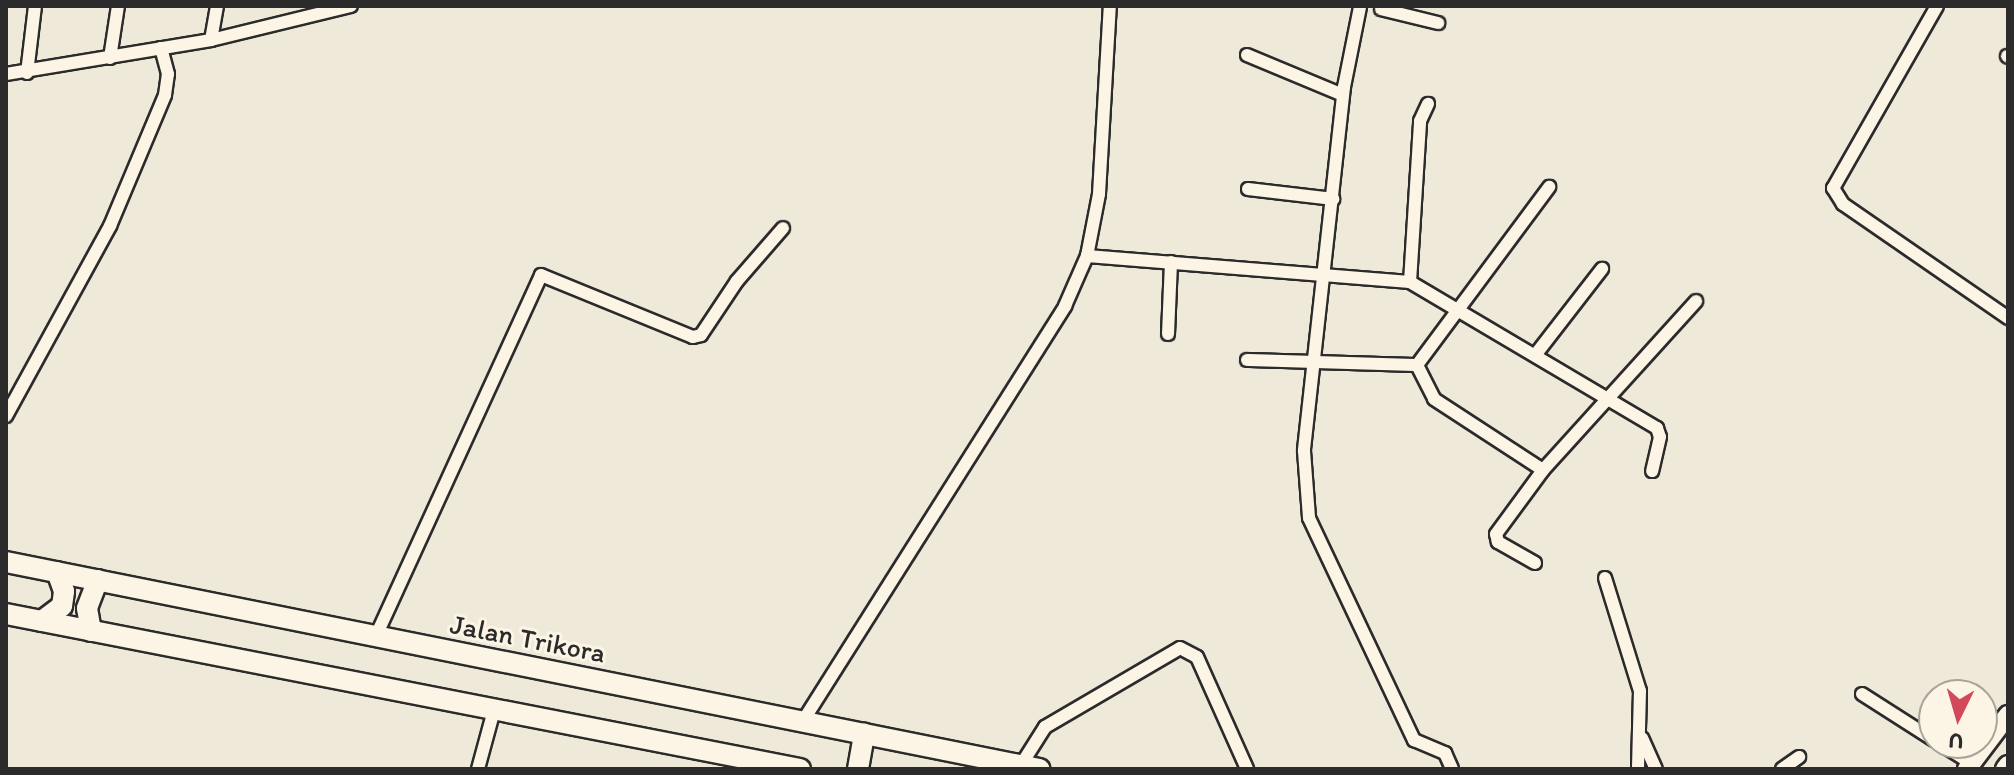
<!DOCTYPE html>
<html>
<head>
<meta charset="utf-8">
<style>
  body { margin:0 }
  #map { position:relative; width:2014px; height:775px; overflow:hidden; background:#efe9da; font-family:Itim,sans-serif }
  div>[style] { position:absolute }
  .roads { filter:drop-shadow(2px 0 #2b2b2b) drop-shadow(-2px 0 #2b2b2b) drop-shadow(0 2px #2b2b2b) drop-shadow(0 -2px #2b2b2b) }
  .street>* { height:12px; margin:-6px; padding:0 6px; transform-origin:6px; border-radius:6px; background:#fcf5e5 }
  .secondary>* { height:18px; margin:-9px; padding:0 9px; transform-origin:9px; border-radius:9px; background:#fcf5e5 }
  .primary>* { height:20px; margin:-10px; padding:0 10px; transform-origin:10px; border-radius:10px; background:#fcf5e5 }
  span { translate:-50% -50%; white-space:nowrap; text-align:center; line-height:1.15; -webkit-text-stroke:6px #fcf5e5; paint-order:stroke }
  .street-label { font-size:28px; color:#2b2b2b }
  .frame { position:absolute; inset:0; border:8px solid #2b2b2b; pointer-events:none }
  .north { position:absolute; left:1918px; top:679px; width:80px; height:80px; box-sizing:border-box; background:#fcf5e5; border:2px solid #a8a49b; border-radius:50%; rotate:185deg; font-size:22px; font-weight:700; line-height:32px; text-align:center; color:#2b2b2b }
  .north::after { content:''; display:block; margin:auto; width:28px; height:36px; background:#d1495b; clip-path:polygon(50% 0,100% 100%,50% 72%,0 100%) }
</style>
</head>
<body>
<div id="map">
  <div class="roads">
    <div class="street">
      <i style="left:1937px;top:6px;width:210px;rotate:119.7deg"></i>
      <i style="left:1833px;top:188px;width:19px;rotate:58deg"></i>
      <i style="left:1843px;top:204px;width:201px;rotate:34.6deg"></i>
      <i style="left:1360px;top:7px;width:82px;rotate:101.3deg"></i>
      <i style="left:1344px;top:87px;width:366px;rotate:96.3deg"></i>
      <i style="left:1304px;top:451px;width:67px;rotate:85.7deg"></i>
      <i style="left:1309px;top:518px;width:246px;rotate:64.7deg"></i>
      <i style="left:1414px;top:740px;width:34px;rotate:23deg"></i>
      <i style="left:1445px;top:753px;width:17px;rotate:66deg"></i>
      <i style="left:1381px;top:9px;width:59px;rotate:13.8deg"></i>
      <i style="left:211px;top:40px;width:35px;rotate:-80deg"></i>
      <i style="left:1247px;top:55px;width:104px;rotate:22.6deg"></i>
      <i style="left:2007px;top:56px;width:1px;rotate:45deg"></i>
      <i style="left:110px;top:58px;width:53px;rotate:-81.3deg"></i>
      <i style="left:27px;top:73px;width:67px;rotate:-83.2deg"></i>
      <i style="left:6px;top:74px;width:208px;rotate:-9.4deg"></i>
      <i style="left:211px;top:40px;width:144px;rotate:-13.7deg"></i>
      <i style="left:1248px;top:189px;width:86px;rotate:6.7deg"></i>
      <i style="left:1087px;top:256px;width:324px;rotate:4.6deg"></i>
      <i style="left:1410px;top:282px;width:287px;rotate:30.6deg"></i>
      <i style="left:1657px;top:428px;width:9px;rotate:72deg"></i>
      <i style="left:1660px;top:437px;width:35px;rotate:103deg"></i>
      <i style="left:1410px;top:282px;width:161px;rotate:-86.4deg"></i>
      <i style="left:1420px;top:121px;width:19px;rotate:-65deg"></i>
      <i style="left:1168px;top:334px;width:72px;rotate:-87.6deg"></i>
      <i style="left:1536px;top:354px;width:108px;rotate:-52.2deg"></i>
      <i style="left:1247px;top:360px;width:170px;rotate:1.7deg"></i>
      <i style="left:1417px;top:365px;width:222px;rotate:-53.4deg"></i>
      <i style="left:1417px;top:365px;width:38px;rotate:63deg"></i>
      <i style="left:1434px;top:399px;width:130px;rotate:33.1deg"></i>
      <i style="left:6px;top:416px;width:217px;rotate:-61.3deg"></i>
      <i style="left:110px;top:226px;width:142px;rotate:-67.2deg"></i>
      <i style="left:165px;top:95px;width:21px;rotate:-82deg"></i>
      <i style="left:168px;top:74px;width:27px;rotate:-105deg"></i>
      <i style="left:1535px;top:563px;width:43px;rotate:-150.4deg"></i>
      <i style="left:1498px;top:542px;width:8px;rotate:-104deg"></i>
      <i style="left:1496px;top:534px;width:79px;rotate:-53.7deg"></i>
      <i style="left:1543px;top:470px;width:228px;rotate:-47.8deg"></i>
      <i style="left:1605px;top:578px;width:118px;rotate:72.8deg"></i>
      <i style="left:1640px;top:691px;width:78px;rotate:91.5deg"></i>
      <i style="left:375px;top:638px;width:399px;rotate:-65.4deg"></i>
      <i style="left:541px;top:275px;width:164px;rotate:22.2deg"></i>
      <i style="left:693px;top:337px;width:8px;rotate:-14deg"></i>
      <i style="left:701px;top:335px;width:65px;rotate:-56.3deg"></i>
      <i style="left:737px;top:281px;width:70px;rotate:-49deg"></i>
      <i style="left:1862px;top:694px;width:85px;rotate:32.6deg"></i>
      <i style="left:803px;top:721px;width:491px;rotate:-57.7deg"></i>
      <i style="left:1065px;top:306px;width:55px;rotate:-66.3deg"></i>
      <i style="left:1087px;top:256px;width:63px;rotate:-79deg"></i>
      <i style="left:1099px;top:194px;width:188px;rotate:-86.7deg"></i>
      <i style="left:1642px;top:738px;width:34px;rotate:66deg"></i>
      <i style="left:1939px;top:743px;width:38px;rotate:32deg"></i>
      <i style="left:1021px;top:765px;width:45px;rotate:-57.7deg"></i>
      <i style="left:1045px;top:727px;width:156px;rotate:-30.3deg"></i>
      <i style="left:1180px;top:648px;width:19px;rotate:28deg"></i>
      <i style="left:1197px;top:657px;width:123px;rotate:65.9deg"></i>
      <i style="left:478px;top:769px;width:61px;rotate:-74.8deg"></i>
      <i style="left:1782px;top:769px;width:21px;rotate:-35deg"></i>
    </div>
    <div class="secondary">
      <i style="left:1967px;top:769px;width:68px;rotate:-52.8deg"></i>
      <i style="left:2005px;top:769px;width:5px;rotate:-53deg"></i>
    </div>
    <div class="primary">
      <i style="left:6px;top:562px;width:1054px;rotate:11.33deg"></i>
      <i style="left:6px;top:614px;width:809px;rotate:11.05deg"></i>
      <i style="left:42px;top:621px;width:25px;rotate:-37deg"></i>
      <i style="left:62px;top:606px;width:15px;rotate:-82deg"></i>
      <i style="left:64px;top:591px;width:20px;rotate:-110deg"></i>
      <i style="left:91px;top:631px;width:23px;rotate:-100deg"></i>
      <i style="left:87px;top:608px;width:30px;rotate:-69deg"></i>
      <i style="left:858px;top:769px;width:36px;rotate:-80deg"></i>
    </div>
  </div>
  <div class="street-label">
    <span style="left:528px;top:638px;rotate:11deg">Jalan Trikora</span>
  </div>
  <div class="frame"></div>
  <div class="north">U</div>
</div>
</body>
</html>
